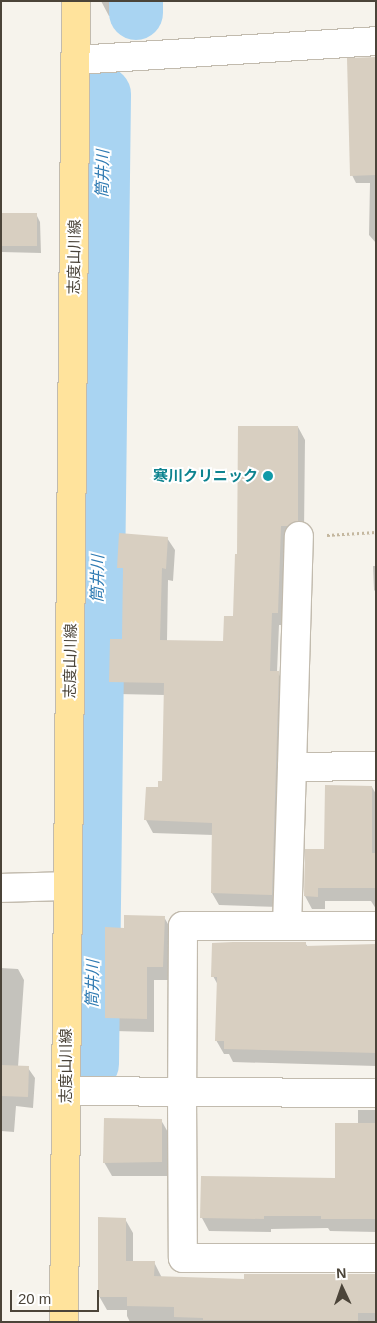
<!DOCTYPE html>
<html>
<head>
<meta charset="utf-8">
<style>
  body { margin:0 }
  #map { position:relative; width:377px; height:1323px; overflow:hidden; background:#f6f3ec; font-family:Arial,"Noto Sans JP",sans-serif }
  div>[style] { position:absolute }
  .shadow>* { inset:0; background:#0003 }
  .river>* { height:54px; margin:-27px; padding:0 27px; transform-origin:27px; border-radius:27px; background:#a9d4f2 }
  .building>* { inset:0; background:#d8cfc1 }
  .path>* { height:3px; margin-top:-1.5px; transform-origin:0; background:repeating-linear-gradient(90deg,#c4b79f 0 2.5px,transparent 0 5px) }
  .roads { filter:drop-shadow(1px 0 #c2bbae) drop-shadow(-1px 0 #c2bbae) drop-shadow(0 1px #c2bbae) drop-shadow(0 -1px #c2bbae) }
  .minor>* { height:28px; margin:-14px; padding:0 14px; transform-origin:14px; border-radius:14px; background:#fff }
  .major>* { height:28px; margin:-14px; padding:0 14px; transform-origin:14px; border-radius:14px; background:#ffe39c }
  .dots>* { width:14px; height:14px; translate:-50% -50%; box-sizing:border-box; border:2px solid #fff; border-radius:50% }
  span { translate:-50% -50%; white-space:nowrap; text-align:center; line-height:1.15; -webkit-text-stroke:4px #fff; paint-order:stroke }
  .street-label { font-size:15px; color:#4b4439 }
  .culture-label { font-size:15px; color:#0d838f; font-weight:700 }
  .right { translate:-100% -50%; text-align:right }
  .water-label { font-size:16px; color:#2e7ab2; font-style:italic }
  .frame { position:absolute; inset:0; border:2px solid #4b4439; pointer-events:none }
  .north { position:absolute; left:317px; top:1263px; width:50px; height:50px; -webkit-text-stroke:4px #fff; paint-order:stroke; rotate:357deg; font-size:14px; font-weight:700; line-height:20px; text-align:center; color:#4b4439 }
  .north::after { content:''; display:block; margin:auto; width:18px; height:22px; background:#4b4439; clip-path:polygon(50% 0,100% 100%,50% 72%,0 100%) }
  .scale { position:absolute; left:10px; top:1290px; width:89px; height:22px; box-sizing:border-box; border:2px solid #4b4439; border-top:0; padding-left:6px; font-size:15px; line-height:18px; white-space:nowrap; color:#4b4439; -webkit-text-stroke:4px #fff; paint-order:stroke }
</style>
</head>
<body>
<div id="map">
  <div class="shadow">
    <i style="clip-path:polygon(101px 1px,134px 1px,133px 17px,109px 16px)"></i>
    <i style="clip-path:polygon(376px 58px,376px 243px,369px 235px,370px 183px,356px 183px,352px 175px)"></i>
    <i style="clip-path:polygon(36px 214px,40px 222px,41px 253px,1px 252px,1px 215px)"></i>
    <i style="clip-path:polygon(298px 427px,305px 440px,304px 533px,284px 625px,279px 625px,277px 672px,286px 685px,279px 907px,219px 905px,212px 893px,213px 835px,153px 833px,146px 820px,147px 788px,159px 788px,164px 783px,165px 695px,118px 694px,111px 681px,124px 640px,124px 577px,119px 567px,167px 538px,175px 550px,173px 581px,168px 580px,167px 641px,224px 642px)"></i>
    <i style="clip-path:polygon(373px 566px,376px 566px,376px 592px,374px 590px)"></i>
    <i style="clip-path:polygon(372px 787px,376px 794px,376px 909px,371px 901px,325px 901px,325px 909px,312px 909px,305px 896px,325px 850px)"></i>
    <i style="clip-path:polygon(164px 917px,172px 931px,170px 980px,154px 980px,154px 1032px,114px 1031px,107px 1018px,125px 929px)"></i>
    <i style="clip-path:polygon(305px 943px,308px 947px,376px 946px,376px 1066px,233px 1062px,229px 1054px,224px 1054px,216px 1040px,218px 985px,213px 976px)"></i>
    <i style="clip-path:polygon(1px 968px,18px 969px,24px 980px,18px 1067px,28px 1068px,35px 1078px,33px 1108px,16px 1106px,14px 1132px,1px 1131px)"></i>
    <i style="clip-path:polygon(358px 1110px,376px 1110px,376px 1232px,330px 1231px,328px 1228px,271px 1229px,271px 1232px,209px 1231px,202px 1218px,336px 1179px,358px 1124px)"></i>
    <i style="clip-path:polygon(161px 1120px,169px 1134px,169px 1176px,112px 1176px,104px 1162px)"></i>
    <i style="clip-path:polygon(125px 1219px,133px 1233px,133px 1262px,154px 1262px,162px 1278px,245px 1280px,245px 1275px,376px 1274px,376px 1322px,130px 1322px,127px 1316px,127px 1310px,107px 1310px,99px 1296px)"></i>
  </div>
  <div class="river">
    <i style="left:136px;top:13px;width:12px;rotate:-90deg"></i>
    <i style="left:92px;top:1064px;width:970px;rotate:-89.29deg"></i>
  </div>
  <div class="building">
    <i style="clip-path:polygon(376px 57px,376px 175px,350px 176px,347px 58px)"></i>
    <i style="clip-path:polygon(1px 213px,37px 213px,37px 246px,1px 246px)"></i>
    <i style="clip-path:polygon(238px 426px,298px 426px,298px 521px,288px 526px,281px 526px,278px 613px,272px 613px,270px 671px,279px 671px,272px 895px,211px 893px,212px 823px,144px 820px,146px 787px,158px 787px,158px 781px,162px 781px,164px 683px,109px 682px,110px 639px,122px 639px,123px 568px,117px 568px,119px 533px,168px 537px,166px 569px,162px 568px,160px 640px,223px 641px,224px 616px,233px 616px,235px 554px,237px 554px)"></i>
    <i style="clip-path:polygon(325px 785px,372px 786px,372px 853px,376px 853px,376px 888px,318px 888px,318px 897px,304px 896px,305px 849px,324px 849px)"></i>
    <i style="clip-path:polygon(124px 915px,165px 916px,163px 967px,147px 967px,147px 1019px,105px 1018px,105px 927px,124px 928px)"></i>
    <i style="clip-path:polygon(233px 942px,306px 942px,306px 946px,376px 944px,376px 1053px,224px 1049px,224px 1041px,215px 1041px,217px 977px,211px 977px,212px 943px)"></i>
    <i style="clip-path:polygon(1px 1065px,29px 1066px,28px 1097px,1px 1096px)"></i>
    <i style="clip-path:polygon(104px 1118px,162px 1119px,162px 1162px,103px 1163px)"></i>
    <i style="clip-path:polygon(335px 1123px,376px 1123px,376px 1219px,321px 1219px,321px 1216px,264px 1216px,264px 1219px,200px 1218px,201px 1176px,335px 1178px)"></i>
    <i style="clip-path:polygon(98px 1217px,126px 1218px,126px 1261px,155px 1261px,154px 1276px,244px 1279px,244px 1274px,376px 1274px,376px 1313px,358px 1313px,358px 1321px,203px 1320px,203px 1318px,174px 1317px,174px 1307px,127px 1306px,127px 1297px,98px 1297px)"></i>
  </div>
  <div class="path">
    <i style="left:327px;top:535px;width:49px;rotate:-3.5deg"></i>
  </div>
  <div class="roads">
    <div class="minor">
      <i style="left:76px;top:60px;width:301px;rotate:-3.6deg"></i>
      <i style="left:292px;top:767px;width:231px;rotate:-88.3deg"></i>
      <i style="left:1px;top:888px;width:66px;rotate:-1.7deg"></i>
      <i style="left:287px;top:926px;width:159px;rotate:-88.2deg"></i>
      <i style="left:292px;top:767px;width:84px;rotate:-0.7deg"></i>
      <i style="left:376px;top:926px;width:193px;rotate:180deg"></i>
      <i style="left:183px;top:926px;width:166px;rotate:90.3deg"></i>
      <i style="left:182px;top:1092px;width:166px;rotate:89.7deg"></i>
      <i style="left:183px;top:1258px;width:193px"></i>
      <i style="left:66px;top:1091px;width:310px;rotate:0.4deg"></i>
    </div>
    <div class="major">
      <i style="left:64px;top:1322px;width:1321px;rotate:-89.48deg"></i>
    </div>
  </div>
  <div class="dots">
    <i style="left:268px;top:476px;background:#0f9aa8"></i>
  </div>
  <div class="street-label">
    <span style="left:74px;top:257px;rotate:-89deg">志度山川線</span>
    <span style="left:70px;top:661px;rotate:-89deg">志度山川線</span>
    <span style="left:66px;top:1066px;rotate:-90deg">志度山川線</span>
  </div>
  <div class="culture-label">
    <span class="right" style="left:258px;top:476px">寒川クリニック</span>
  </div>
  <div class="water-label">
    <span style="left:103px;top:174px;rotate:-89deg">筒井川</span>
    <span style="left:98px;top:579px;rotate:-89deg">筒井川</span>
    <span style="left:93px;top:984px;rotate:-89deg">筒井川</span>
  </div>
  <div class="frame"></div>
  <div class="north">N</div>
  <div class="scale">20 m</div>
</div>
</body>
</html>
